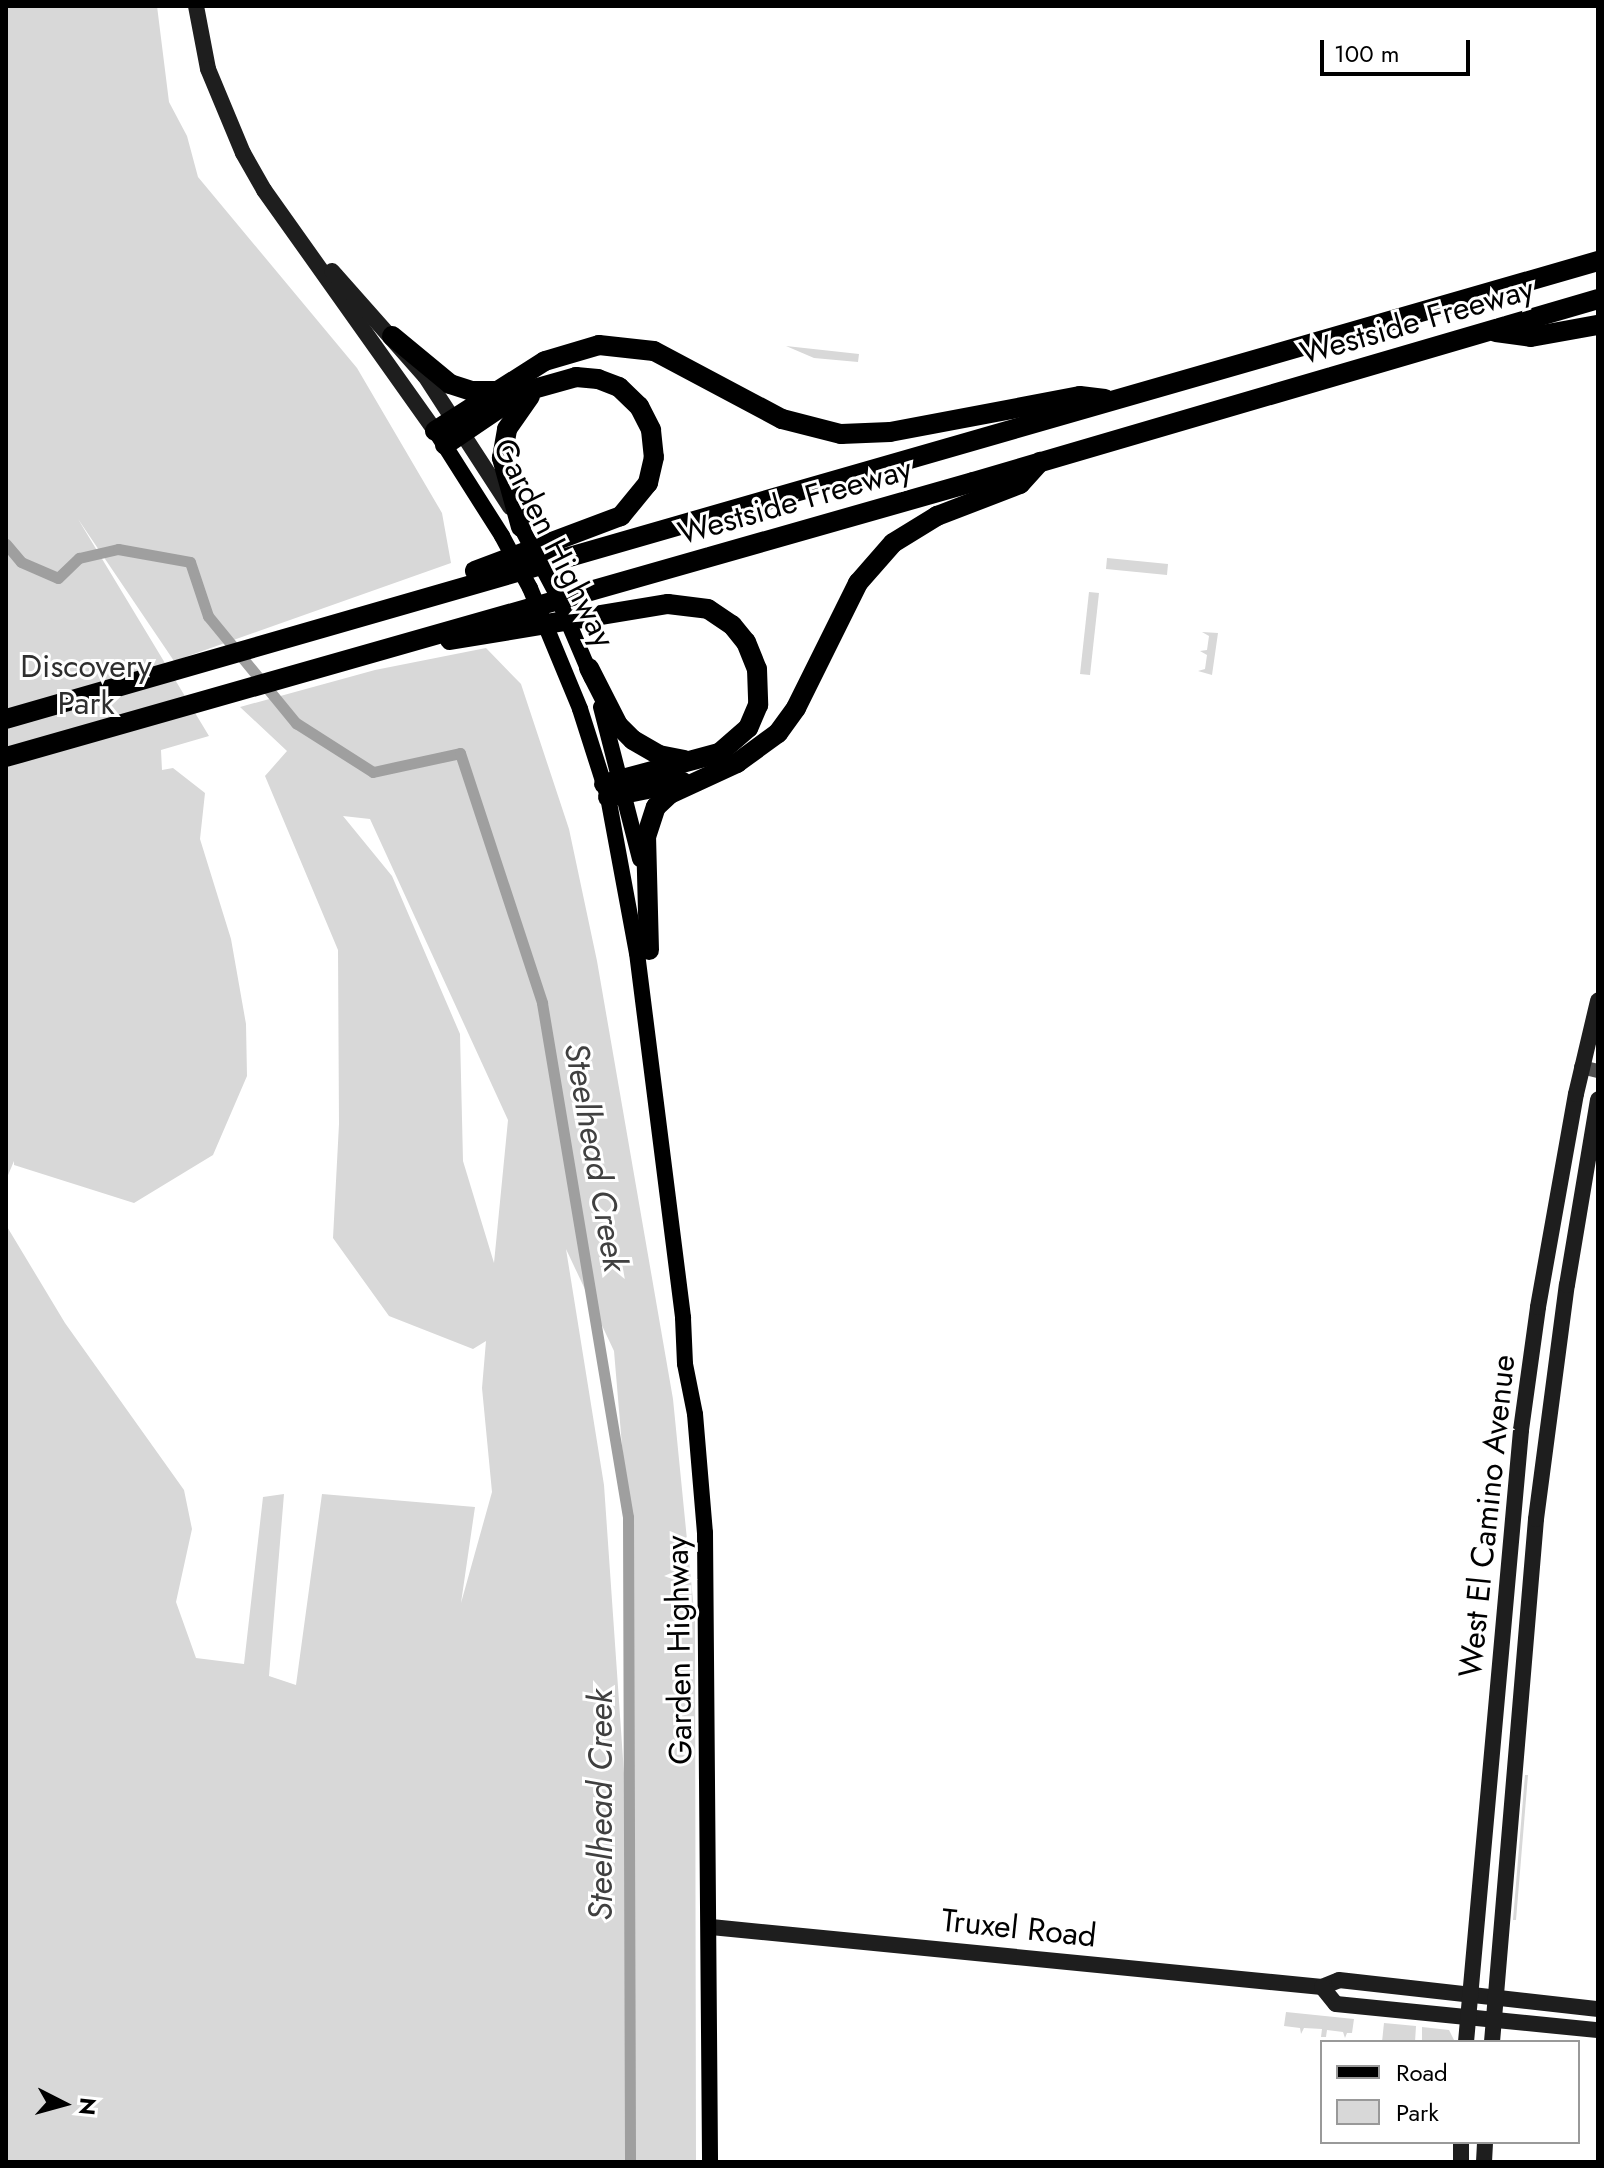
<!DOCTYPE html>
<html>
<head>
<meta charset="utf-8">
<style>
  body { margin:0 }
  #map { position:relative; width:1604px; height:2168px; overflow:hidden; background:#fff; font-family:Jost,sans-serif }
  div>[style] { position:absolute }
  .green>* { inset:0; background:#d8d8d8 }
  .canal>* { height:11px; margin:-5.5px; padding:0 5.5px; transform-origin:5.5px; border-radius:5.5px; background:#9f9f9f }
  .tertiary>* { height:14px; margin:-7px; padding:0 7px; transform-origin:7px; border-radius:7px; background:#515151 }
  .secondary>* { height:16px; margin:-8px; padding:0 8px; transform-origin:8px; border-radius:8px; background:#1e1e1e }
  .primary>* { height:16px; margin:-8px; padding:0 8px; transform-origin:8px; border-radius:8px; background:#000 }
  .motorway>* { height:20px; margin:-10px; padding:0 10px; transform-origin:10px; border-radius:10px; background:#000 }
  span { translate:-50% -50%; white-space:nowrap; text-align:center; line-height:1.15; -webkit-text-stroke:6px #fff; paint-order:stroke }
  .street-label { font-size:32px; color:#000 }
  .park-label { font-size:32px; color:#2f2f2f }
  .water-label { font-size:34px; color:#404040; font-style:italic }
  .frame { position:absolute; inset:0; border:8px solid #000; pointer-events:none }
  .legend { position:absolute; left:1320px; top:2040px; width:260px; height:104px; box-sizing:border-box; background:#fff; border:2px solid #999; margin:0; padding:10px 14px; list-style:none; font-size:24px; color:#000 }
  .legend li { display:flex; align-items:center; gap:16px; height:40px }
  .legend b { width:40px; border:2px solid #999 }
  .north { position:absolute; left:24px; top:2064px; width:80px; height:80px; -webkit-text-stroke:6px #fff; paint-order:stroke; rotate:96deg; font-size:22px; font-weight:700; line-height:32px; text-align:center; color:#000 }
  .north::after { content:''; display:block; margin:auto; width:28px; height:36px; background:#000; clip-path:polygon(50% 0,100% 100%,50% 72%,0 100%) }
  .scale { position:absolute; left:1320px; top:40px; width:150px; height:36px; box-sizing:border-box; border:4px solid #000; border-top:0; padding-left:10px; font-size:24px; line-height:28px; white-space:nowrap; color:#000; -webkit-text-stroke:6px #fff; paint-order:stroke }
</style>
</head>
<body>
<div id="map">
  <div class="green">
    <i style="clip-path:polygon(6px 6px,157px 6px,169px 102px,187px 136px,198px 177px,357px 368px,442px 513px,451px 563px,174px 661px,78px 519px,209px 736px,161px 750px,162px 770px,173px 768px,205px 793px,200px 839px,231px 939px,246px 1024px,247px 1076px,213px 1155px,134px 1203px,14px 1165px,14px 1161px,6px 1180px)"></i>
    <i style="clip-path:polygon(786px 346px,859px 354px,858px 362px,814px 358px)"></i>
    <i style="clip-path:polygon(1107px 558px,1168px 564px,1167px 575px,1106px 569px)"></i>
    <i style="clip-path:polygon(1089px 592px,1099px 593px,1090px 675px,1080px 674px)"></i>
    <i style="clip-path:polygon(1202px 632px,1218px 633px,1212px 675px,1198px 671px,1205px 669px,1207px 655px,1200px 651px,1207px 650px,1209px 636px)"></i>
    <i style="clip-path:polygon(evenodd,486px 648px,521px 684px,569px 829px,597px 961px,673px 1399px,695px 1620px,696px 2162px,6px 2162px,6px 1225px,65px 1323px,184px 1490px,192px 1529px,176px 1602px,196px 1658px,244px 1664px,263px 1497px,284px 1494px,269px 1676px,296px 1685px,322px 1494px,475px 1507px,461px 1603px,492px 1492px,482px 1388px,486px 1341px,473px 1349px,389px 1316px,333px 1238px,339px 1124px,338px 950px,265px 776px,287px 751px,240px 707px,375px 670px,486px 648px,343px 816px,370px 819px,508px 1120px,494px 1263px,463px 1161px,460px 1034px,392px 876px,343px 816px,486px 648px,566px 1249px,614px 1351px,628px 1517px,633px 1903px,604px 1485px,566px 1249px)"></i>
    <i style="clip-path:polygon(1525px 1775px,1528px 1775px,1516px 1920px,1513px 1920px)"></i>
    <i style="clip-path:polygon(1286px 2012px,1354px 2019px,1352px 2033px,1347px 2033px,1345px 2038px,1343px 2032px,1327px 2030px,1326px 2037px,1321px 2037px,1322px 2029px,1304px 2028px,1301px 2034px,1300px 2028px,1284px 2026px)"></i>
    <i style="clip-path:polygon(1384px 2023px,1416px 2026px,1415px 2042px,1382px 2042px)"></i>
    <i style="clip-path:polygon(1422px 2027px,1449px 2030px,1455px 2042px,1422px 2042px)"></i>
  </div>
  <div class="canal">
    <i style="left:6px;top:544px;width:23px;rotate:50deg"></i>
    <i style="left:21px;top:562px;width:40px;rotate:23.4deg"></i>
    <i style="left:58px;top:578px;width:29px;rotate:-44deg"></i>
    <i style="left:79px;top:558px;width:40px;rotate:-13deg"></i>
    <i style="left:118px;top:549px;width:73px;rotate:10.2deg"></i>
    <i style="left:190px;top:562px;width:57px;rotate:71.6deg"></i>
    <i style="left:208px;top:616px;width:139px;rotate:50.6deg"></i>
    <i style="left:296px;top:723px;width:91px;rotate:32.5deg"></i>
    <i style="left:373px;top:772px;width:89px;rotate:-12.3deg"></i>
    <i style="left:460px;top:753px;width:263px;rotate:71.8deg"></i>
    <i style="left:542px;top:1003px;width:521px;rotate:80.5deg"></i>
    <i style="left:628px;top:1517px;width:645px;rotate:89.82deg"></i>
  </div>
  <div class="tertiary">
    <i style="left:1581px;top:1067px;width:17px;rotate:13deg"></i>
  </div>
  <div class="secondary">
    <i style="left:196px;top:6px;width:64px;rotate:79.2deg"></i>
    <i style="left:208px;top:69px;width:91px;rotate:67.4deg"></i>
    <i style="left:243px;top:153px;width:43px;rotate:60.4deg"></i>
    <i style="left:264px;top:190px;width:296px;rotate:54.6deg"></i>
    <i style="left:332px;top:271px;width:140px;rotate:48.5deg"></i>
    <i style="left:425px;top:376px;width:156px;rotate:57deg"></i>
    <i style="left:711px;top:1927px;width:614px;rotate:5.61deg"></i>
    <i style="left:1322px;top:1987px;width:18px;rotate:-22deg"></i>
    <i style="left:1339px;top:1980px;width:261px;rotate:6.4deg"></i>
    <i style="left:1322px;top:1987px;width:22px;rotate:51deg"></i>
    <i style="left:1336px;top:2004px;width:263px;rotate:5.7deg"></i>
    <i style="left:1466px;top:2042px;width:614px;rotate:-84.86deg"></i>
    <i style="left:1521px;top:1430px;width:124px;rotate:-82.1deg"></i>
    <i style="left:1538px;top:1307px;width:216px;rotate:-79.9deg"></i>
    <i style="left:1576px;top:1094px;width:96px;rotate:-76.7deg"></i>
    <i style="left:1492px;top:2042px;width:525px;rotate:-85.19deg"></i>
    <i style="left:1536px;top:1519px;width:236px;rotate:-82.5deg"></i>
    <i style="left:1567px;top:1285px;width:188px;rotate:-80.5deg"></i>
    <i style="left:1461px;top:2142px;width:20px;rotate:90deg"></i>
    <i style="left:1484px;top:2162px;width:20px;rotate:-87deg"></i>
  </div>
  <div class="primary">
    <i style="left:438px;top:435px;width:120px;rotate:57.6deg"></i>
    <i style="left:502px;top:536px;width:59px;rotate:61.7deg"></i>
    <i style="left:530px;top:588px;width:131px;rotate:67.5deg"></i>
    <i style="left:580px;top:709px;width:92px;rotate:72.3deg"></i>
    <i style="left:608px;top:797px;width:159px;rotate:79.5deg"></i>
    <i style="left:637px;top:953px;width:368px;rotate:82.8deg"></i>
    <i style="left:683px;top:1318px;width:46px;rotate:87.5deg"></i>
    <i style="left:685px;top:1364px;width:51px;rotate:78.7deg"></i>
    <i style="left:695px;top:1414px;width:119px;rotate:85.2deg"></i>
    <i style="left:705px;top:1533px;width:629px;rotate:89.54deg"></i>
    <i style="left:521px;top:527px;width:72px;rotate:62deg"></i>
    <i style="left:555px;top:591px;width:95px;rotate:67deg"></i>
    <i style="left:601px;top:707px;width:157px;rotate:75.6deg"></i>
  </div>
  <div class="motorway">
    <i style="left:1496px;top:332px;width:35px;rotate:8deg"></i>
    <i style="left:1531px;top:337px;width:68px;rotate:-10.2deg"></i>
    <i style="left:392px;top:336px;width:75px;rotate:39.6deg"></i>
    <i style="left:450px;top:384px;width:22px;rotate:18deg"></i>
    <i style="left:471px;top:391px;width:24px"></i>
    <i style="left:435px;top:431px;width:130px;rotate:-32.5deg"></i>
    <i style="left:545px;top:361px;width:56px;rotate:-16.5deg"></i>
    <i style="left:599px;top:345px;width:55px;rotate:6.2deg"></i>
    <i style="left:654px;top:351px;width:145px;rotate:28deg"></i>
    <i style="left:782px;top:419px;width:61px;rotate:14.3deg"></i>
    <i style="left:841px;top:434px;width:49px;rotate:-2.3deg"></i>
    <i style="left:890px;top:432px;width:193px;rotate:-10.7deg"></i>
    <i style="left:1080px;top:396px;width:25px;rotate:7deg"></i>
    <i style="left:445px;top:445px;width:94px;rotate:-34.2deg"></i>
    <i style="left:523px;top:392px;width:55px;rotate:-15.8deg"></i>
    <i style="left:576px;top:377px;width:22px;rotate:5deg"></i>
    <i style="left:598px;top:379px;width:22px;rotate:21deg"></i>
    <i style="left:619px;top:387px;width:28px;rotate:44deg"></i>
    <i style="left:639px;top:406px;width:27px;rotate:63deg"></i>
    <i style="left:651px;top:430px;width:27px;rotate:84deg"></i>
    <i style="left:654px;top:457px;width:27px;rotate:103deg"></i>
    <i style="left:648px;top:483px;width:43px;rotate:129.3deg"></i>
    <i style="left:621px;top:516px;width:156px;rotate:159.4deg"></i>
    <i style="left:521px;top:527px;width:72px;rotate:-105.4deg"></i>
    <i style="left:502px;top:458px;width:29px;rotate:-80deg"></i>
    <i style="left:507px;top:429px;width:40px;rotate:-55.1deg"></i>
    <i style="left:450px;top:640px;width:221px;rotate:-9.4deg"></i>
    <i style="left:668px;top:604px;width:40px;rotate:7.1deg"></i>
    <i style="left:708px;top:609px;width:29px;rotate:34deg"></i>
    <i style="left:732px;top:625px;width:22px;rotate:51deg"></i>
    <i style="left:746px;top:642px;width:29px;rotate:68deg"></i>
    <i style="left:757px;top:669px;width:36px;rotate:88deg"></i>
    <i style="left:758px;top:705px;width:25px;rotate:113deg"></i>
    <i style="left:748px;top:728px;width:38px;rotate:139deg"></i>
    <i style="left:719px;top:753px;width:119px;rotate:164.9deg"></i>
    <i style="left:589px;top:668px;width:64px;rotate:63deg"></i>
    <i style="left:618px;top:725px;width:21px;rotate:45deg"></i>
    <i style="left:633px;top:740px;width:30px;rotate:30deg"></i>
    <i style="left:659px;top:755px;width:26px;rotate:11deg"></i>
    <i style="left:6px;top:719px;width:1657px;rotate:-16.05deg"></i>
    <i style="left:6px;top:757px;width:1005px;rotate:-15.87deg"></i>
    <i style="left:973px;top:482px;width:651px;rotate:-16.32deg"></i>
    <i style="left:608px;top:797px;width:76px;rotate:-11.5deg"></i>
    <i style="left:649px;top:950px;width:113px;rotate:-91.5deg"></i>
    <i style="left:646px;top:837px;width:32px;rotate:-72deg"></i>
    <i style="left:656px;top:807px;width:19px;rotate:-43deg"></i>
    <i style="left:670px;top:794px;width:74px;rotate:-24.8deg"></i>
    <i style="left:737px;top:763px;width:51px;rotate:-36.2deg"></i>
    <i style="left:778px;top:733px;width:31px;rotate:-54deg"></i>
    <i style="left:796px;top:708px;width:140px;rotate:-63.6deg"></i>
    <i style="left:858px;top:583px;width:53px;rotate:-48.8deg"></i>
    <i style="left:893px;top:543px;width:52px;rotate:-31.5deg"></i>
    <i style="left:937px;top:516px;width:89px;rotate:-21.1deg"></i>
    <i style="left:1020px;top:484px;width:30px;rotate:-48deg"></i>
  </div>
  <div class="street-label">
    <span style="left:1417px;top:321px;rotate:-16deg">Westside Freeway</span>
    <span style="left:795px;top:501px;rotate:-16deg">Westside Freeway</span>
    <span style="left:554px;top:543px;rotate:63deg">Garden Highway</span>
    <span style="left:1487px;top:1516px;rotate:-84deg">West El Camino Avenue</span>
    <span style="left:679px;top:1650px;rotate:-91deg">Garden Highway</span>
    <span style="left:1019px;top:1928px;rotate:6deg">Truxel Road</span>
  </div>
  <div class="park-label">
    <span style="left:86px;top:685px">Discovery<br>Park</span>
  </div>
  <div class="water-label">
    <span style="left:596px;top:1157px;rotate:80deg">Steelhead Creek</span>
    <span style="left:601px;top:1805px;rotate:-90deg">Steelhead Creek</span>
  </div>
  <div class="frame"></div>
  <ul class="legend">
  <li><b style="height:10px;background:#000"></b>Road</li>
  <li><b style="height:22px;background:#d8d8d8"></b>Park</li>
  </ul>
  <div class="north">N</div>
  <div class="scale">100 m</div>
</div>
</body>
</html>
